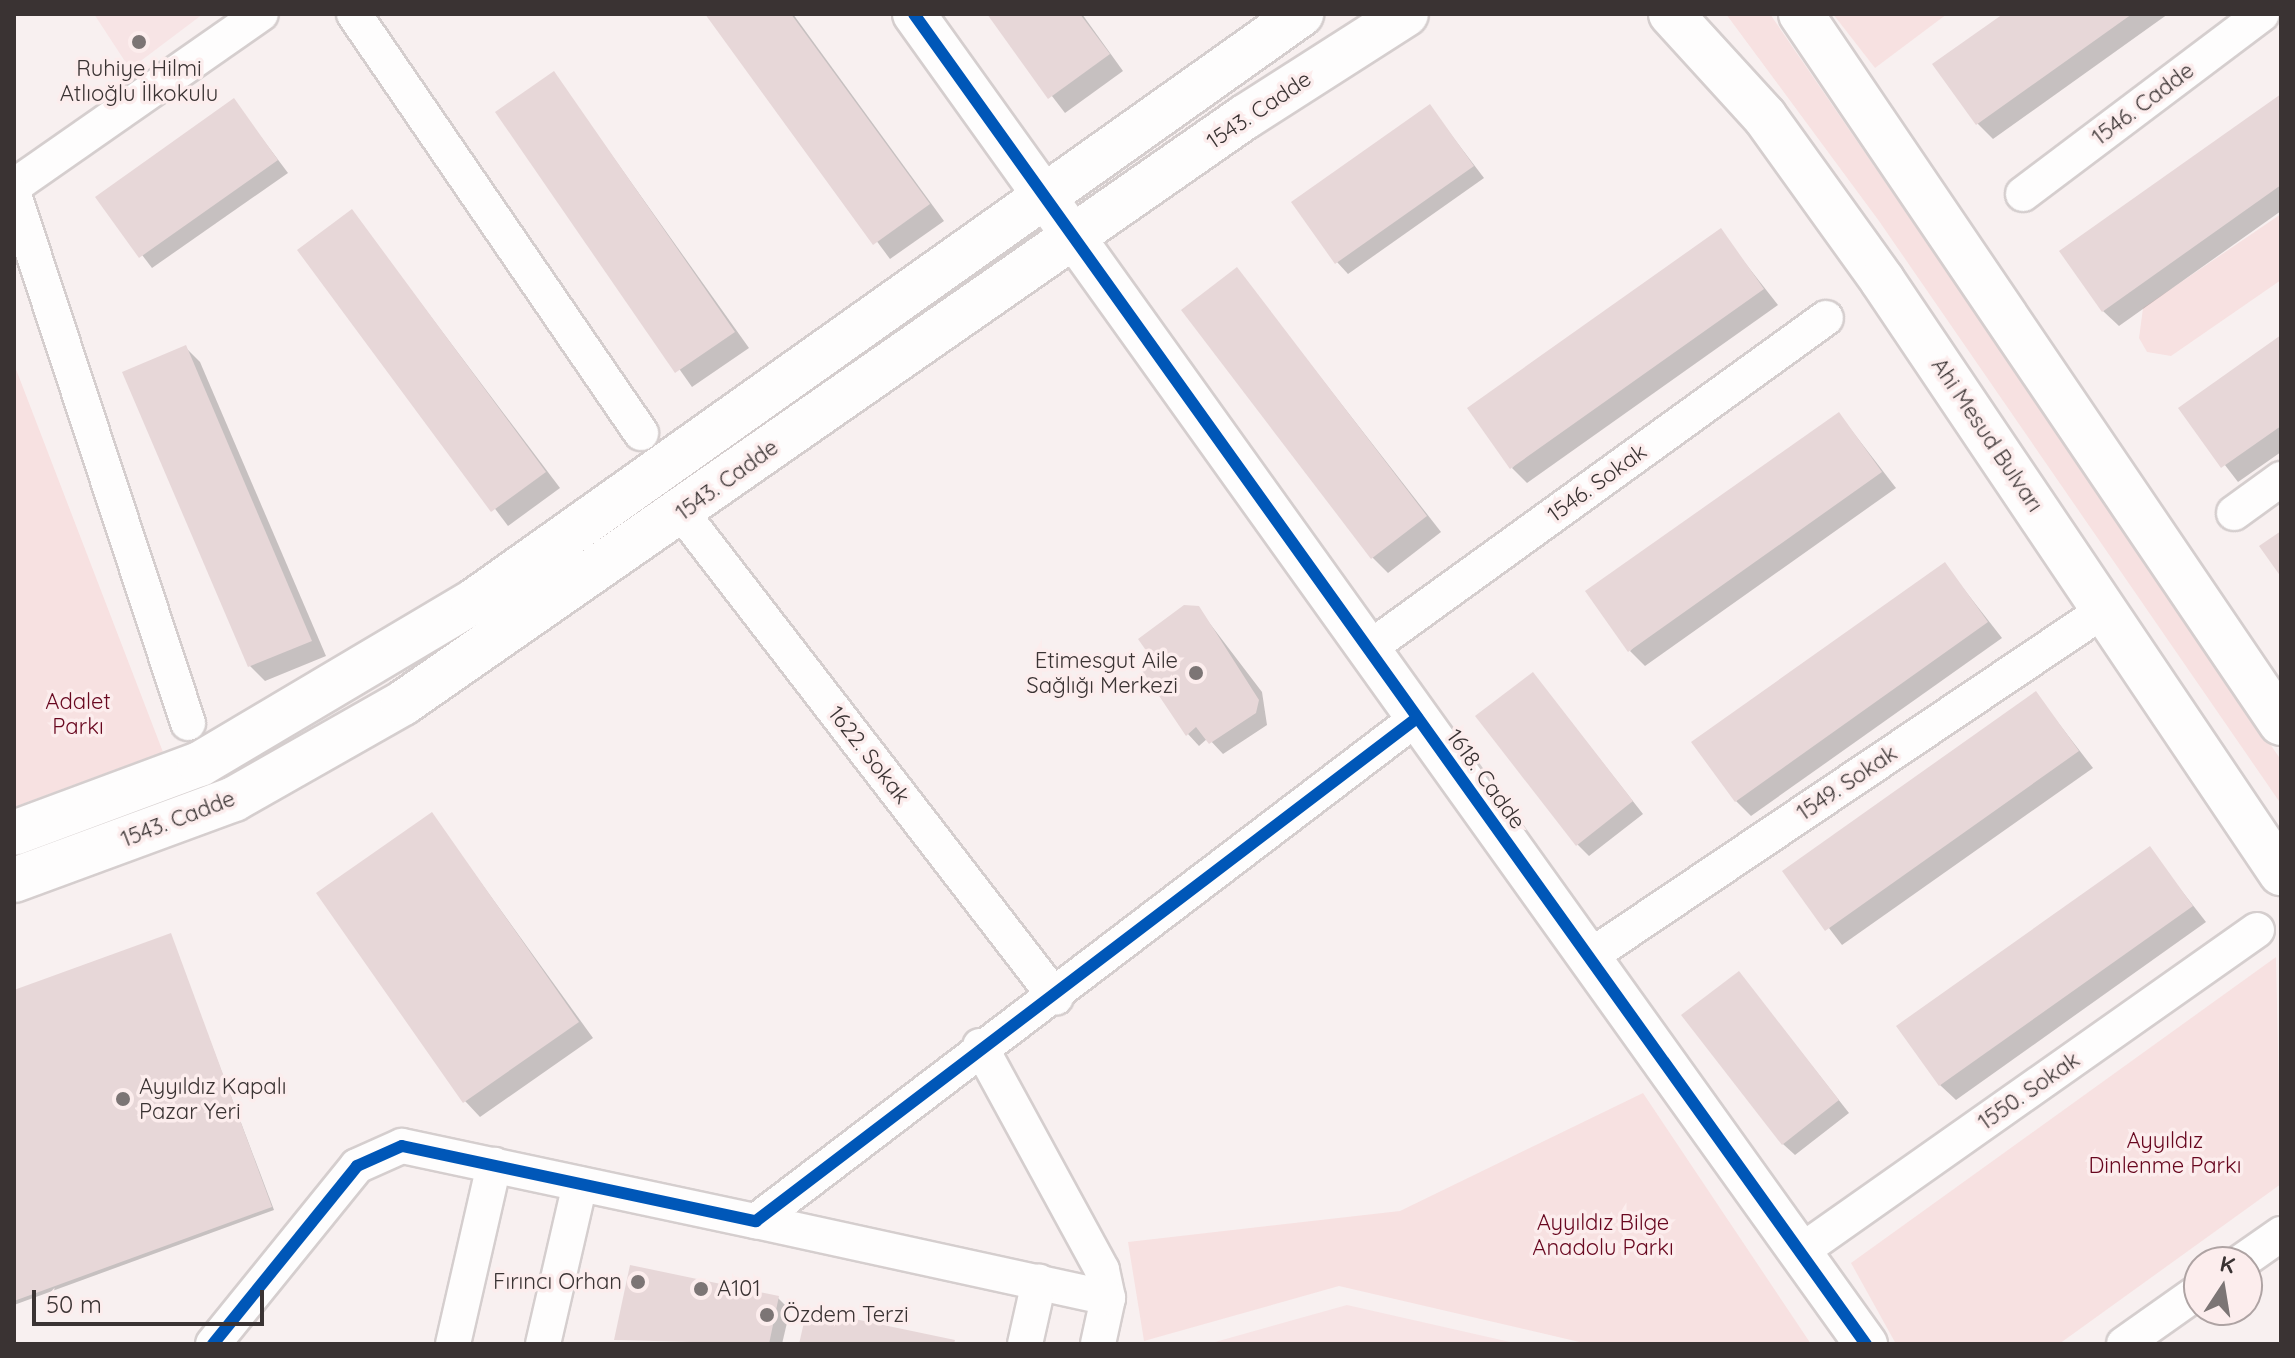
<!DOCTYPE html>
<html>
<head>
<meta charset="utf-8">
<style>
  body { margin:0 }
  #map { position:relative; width:2295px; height:1358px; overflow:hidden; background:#f8f0f0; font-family:Quicksand,sans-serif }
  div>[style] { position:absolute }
  .built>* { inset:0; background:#f7e4e5 }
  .green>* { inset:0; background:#f7e1e1 }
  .shadow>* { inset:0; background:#0003 }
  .building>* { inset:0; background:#e7d7d8 }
  .roads { filter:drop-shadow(2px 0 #d5cece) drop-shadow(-2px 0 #d5cece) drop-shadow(0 2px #d5cece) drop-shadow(0 -2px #d5cece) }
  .minor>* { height:34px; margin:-17px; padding:0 17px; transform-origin:17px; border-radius:17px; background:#fefdfd }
  .tertiary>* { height:42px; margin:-21px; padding:0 21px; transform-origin:21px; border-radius:21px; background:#fefdfd }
  .secondary>* { height:44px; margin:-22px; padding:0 22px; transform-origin:22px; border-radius:22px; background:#fefdfd }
  .cycleway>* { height:12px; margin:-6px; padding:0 6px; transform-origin:6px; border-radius:6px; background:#0057b8 }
  .dots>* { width:22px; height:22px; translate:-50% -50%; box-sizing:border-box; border:4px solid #fceded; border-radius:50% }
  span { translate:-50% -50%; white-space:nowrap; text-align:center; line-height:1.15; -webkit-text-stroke:7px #fceded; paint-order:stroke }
  .poi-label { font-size:22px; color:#3a3333 }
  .right { translate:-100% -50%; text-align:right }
  .left { translate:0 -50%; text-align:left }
  .street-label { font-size:22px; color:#3a3333 }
  .park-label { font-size:22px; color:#68071f }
  .frame { position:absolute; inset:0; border:16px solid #3a3333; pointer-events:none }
  .north { position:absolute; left:2183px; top:1246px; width:80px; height:80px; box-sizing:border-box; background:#fceded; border:2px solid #aea3a3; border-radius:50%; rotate:12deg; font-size:22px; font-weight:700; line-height:32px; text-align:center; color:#3a3333 }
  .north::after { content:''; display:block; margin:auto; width:28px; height:36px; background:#7c7575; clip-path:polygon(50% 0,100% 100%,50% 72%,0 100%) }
  .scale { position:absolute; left:32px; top:1290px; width:232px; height:36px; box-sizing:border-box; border:4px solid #3a3333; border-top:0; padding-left:10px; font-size:24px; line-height:28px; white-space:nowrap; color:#3a3333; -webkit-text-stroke:6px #fceded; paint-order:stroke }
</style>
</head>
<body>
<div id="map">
  <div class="built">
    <i style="clip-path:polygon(94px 14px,203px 14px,130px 69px)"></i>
    <i style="clip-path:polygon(1347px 1305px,1519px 1344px,1208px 1344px)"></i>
  </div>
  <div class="green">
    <i style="clip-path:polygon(1726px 14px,1770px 14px,2281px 760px,2281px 804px,1879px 221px)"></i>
    <i style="clip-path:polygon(1833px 14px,1947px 14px,1875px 68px)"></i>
    <i style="clip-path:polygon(2281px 214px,2281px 280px,2171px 356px,2147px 352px,2139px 338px,2143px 308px)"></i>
    <i style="clip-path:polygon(14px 364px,163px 752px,14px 807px)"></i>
    <i style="clip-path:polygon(2276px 957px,2281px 1184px,2059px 1344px,1896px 1344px,1851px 1263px)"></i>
    <i style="clip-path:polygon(1643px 1093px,1811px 1344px,1588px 1344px,1339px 1286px,1144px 1341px,1128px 1242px,1400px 1211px)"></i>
  </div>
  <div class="shadow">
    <i style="clip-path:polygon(708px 14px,793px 14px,944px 221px,890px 259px)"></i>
    <i style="clip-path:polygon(989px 14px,1082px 14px,1123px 71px,1065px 113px)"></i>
    <i style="clip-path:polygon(2007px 14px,2168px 14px,1993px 139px,1977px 123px)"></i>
    <i style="clip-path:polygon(554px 74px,749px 348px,692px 387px,498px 113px)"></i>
    <i style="clip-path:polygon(2281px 96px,2281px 211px,2119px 326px,2103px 311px)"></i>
    <i style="clip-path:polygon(234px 101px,288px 173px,152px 268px,98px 197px)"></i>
    <i style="clip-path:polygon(1430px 107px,1484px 178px,1348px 274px,1337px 262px)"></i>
    <i style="clip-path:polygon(352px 212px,560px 488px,508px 526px,300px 250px)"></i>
    <i style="clip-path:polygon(1720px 231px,1778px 305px,1527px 483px,1512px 468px)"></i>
    <i style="clip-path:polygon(1237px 270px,1441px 532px,1388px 573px,1372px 557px)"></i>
    <i style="clip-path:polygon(2281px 338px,2281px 452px,2238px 482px,2181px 408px)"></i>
    <i style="clip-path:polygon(185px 347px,200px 362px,326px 656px,265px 681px,250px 666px)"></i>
    <i style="clip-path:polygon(1839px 414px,1896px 488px,1645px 666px,1630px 651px)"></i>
    <i style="clip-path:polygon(1945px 565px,2002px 638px,1751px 816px,1736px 801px)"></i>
    <i style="clip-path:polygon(1198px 608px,1262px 692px,1267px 725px,1223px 754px,1208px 738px,1199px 746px,1188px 734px,1144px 669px)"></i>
    <i style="clip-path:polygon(1533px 674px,1643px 814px,1589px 856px,1577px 844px)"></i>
    <i style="clip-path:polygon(2036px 694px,2093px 768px,1842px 945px,1785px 871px)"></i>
    <i style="clip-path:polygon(432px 815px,593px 1038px,480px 1117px,465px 1101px)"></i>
    <i style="clip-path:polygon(2149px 849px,2206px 922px,1956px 1100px,1940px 1085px)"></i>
    <i style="clip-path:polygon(170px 935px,274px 1210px,14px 1305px,14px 992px)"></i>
    <i style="clip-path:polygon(1739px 973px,1849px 1113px,1795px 1155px,1783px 1144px)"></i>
    <i style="clip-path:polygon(778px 1298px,790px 1310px,782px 1344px,617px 1339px)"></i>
  </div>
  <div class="building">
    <i style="clip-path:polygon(705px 14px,791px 14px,930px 204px,873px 245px)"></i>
    <i style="clip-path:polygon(987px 14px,1080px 14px,1110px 54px,1048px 99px)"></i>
    <i style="clip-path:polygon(2003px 14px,2132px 14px,1976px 125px,1932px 64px)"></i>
    <i style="clip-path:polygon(554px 71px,735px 332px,675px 373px,495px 112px)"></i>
    <i style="clip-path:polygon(2281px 94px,2281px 185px,2102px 312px,2059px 251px)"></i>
    <i style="clip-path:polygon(234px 98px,278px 160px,139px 258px,95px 197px)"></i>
    <i style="clip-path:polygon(1430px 104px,1474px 166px,1335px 264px,1291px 202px)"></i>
    <i style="clip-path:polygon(352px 209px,546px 472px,491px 512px,297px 250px)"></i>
    <i style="clip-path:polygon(1721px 228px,1764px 289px,1510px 469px,1467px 408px)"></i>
    <i style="clip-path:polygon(1237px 267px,1427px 516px,1371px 559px,1181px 310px)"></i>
    <i style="clip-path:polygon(2281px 335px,2281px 426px,2221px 468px,2178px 408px)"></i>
    <i style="clip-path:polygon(186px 345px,312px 641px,248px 667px,122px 372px)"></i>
    <i style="clip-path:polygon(1839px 412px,1882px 472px,1628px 652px,1585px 591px)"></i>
    <i style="clip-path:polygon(2281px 531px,2281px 577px,2259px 546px)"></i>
    <i style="clip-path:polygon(1945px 562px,1988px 622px,1735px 802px,1691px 742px)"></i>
    <i style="clip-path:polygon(1184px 605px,1199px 606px,1259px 700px,1256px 713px,1209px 744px,1196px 727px,1186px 736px,1141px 669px,1152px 659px,1138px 639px)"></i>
    <i style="clip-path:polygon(1533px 672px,1633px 801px,1576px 846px,1475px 716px)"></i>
    <i style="clip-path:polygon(2036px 691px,2079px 751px,1825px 931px,1782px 871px)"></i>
    <i style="clip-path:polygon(432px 812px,579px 1022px,463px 1103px,316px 893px)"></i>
    <i style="clip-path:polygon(2150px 846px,2193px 906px,1939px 1086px,1896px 1026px)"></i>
    <i style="clip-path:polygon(171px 933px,272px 1207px,14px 1301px,14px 990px)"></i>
    <i style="clip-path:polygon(1739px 971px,1839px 1100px,1782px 1145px,1681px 1015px)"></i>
    <i style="clip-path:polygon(630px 1265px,779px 1296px,769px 1344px,614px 1340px)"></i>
    <i style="clip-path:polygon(807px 1309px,955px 1340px,954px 1344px,799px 1344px)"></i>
  </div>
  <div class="roads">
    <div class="minor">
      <i style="left:354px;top:14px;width:508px;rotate:55.59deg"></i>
      <i style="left:14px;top:186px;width:301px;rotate:-34.9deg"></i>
      <i style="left:2023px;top:194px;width:299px;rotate:-37deg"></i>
      <i style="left:14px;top:195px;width:556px;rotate:71.76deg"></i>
      <i style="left:682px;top:513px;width:612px;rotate:52.36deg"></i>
      <i style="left:2234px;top:513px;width:58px;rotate:-35.9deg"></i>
      <i style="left:1368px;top:649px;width:565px;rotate:-35.86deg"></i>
      <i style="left:1589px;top:957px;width:623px;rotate:-33.95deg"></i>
      <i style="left:980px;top:1046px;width:255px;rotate:61.4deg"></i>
      <i style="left:1102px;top:1270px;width:29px;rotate:78deg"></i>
      <i style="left:1108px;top:1298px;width:47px;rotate:102.3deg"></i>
      <i style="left:756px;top:1221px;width:360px;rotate:12.3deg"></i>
      <i style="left:1800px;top:1252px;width:559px;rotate:-35.17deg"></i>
      <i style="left:2241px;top:1262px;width:49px;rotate:-35deg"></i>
      <i style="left:213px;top:1344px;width:229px;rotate:-51deg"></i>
      <i style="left:357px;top:1166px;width:49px;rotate:-24deg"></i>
      <i style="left:402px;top:1146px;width:362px;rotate:12deg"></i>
      <i style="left:756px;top:1221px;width:831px;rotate:-37.27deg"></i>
      <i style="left:453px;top:1344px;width:184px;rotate:-77.1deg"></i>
      <i style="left:543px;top:1344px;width:164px;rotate:-77deg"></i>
      <i style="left:1025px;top:1344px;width:64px;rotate:-77.3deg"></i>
      <i style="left:2124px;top:1344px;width:92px;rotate:-35.2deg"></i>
    </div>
    <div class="tertiary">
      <i style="left:914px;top:14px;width:1636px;rotate:54.41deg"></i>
    </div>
    <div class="secondary">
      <i style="left:1671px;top:14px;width:139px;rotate:47.6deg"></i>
      <i style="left:1765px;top:117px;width:201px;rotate:54.3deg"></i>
      <i style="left:1882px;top:280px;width:715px;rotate:56.07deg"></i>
      <i style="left:1801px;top:14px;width:856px;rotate:55.9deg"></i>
      <i style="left:14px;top:833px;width:198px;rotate:-20.4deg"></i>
      <i style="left:200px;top:764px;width:317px;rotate:-30.7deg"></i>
      <i style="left:473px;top:602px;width:1016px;rotate:-35.38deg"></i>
      <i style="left:14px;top:880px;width:234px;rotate:-20.2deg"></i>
      <i style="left:234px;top:799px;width:194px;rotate:-29.6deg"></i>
      <i style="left:403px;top:703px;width:1026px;rotate:-34.84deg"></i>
      <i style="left:1245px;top:117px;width:191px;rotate:-32.6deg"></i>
    </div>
  </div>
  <div class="cycleway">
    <i style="left:914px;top:14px;width:1636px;rotate:54.41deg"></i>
    <i style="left:213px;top:1344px;width:229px;rotate:-51deg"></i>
    <i style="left:357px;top:1166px;width:49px;rotate:-24deg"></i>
    <i style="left:402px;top:1146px;width:362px;rotate:12deg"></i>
    <i style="left:756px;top:1221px;width:831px;rotate:-37.27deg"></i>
  </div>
  <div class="dots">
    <i style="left:139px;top:42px;background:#7c7575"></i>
    <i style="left:1196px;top:673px;background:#7c7575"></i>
    <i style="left:123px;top:1099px;background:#7c7575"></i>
    <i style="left:638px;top:1282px;background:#7c7575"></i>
    <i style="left:701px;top:1289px;background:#7c7575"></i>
    <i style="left:767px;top:1315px;background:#7c7575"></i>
  </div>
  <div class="poi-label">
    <span style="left:139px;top:81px">Ruhiye Hilmi<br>Atlıoğlu İlkokulu</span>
    <span class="right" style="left:1178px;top:673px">Etimesgut Aile<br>Sağlığı Merkezi</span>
    <span class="left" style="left:139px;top:1099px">Ayyıldız Kapalı<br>Pazar Yeri</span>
    <span class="right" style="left:622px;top:1282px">Fırıncı Orhan</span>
    <span class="left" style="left:717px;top:1289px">A101</span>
    <span class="left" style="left:783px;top:1315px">Özdem Terzi</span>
  </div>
  <div class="street-label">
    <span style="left:2143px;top:104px;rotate:-37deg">1546. Cadde</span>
    <span style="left:1259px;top:110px;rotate:-34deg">1543. Cadde</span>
    <span style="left:1987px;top:435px;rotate:56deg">Ahi Mesud Bulvarı</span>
    <span style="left:727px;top:480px;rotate:-36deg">1543. Cadde</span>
    <span style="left:1597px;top:483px;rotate:-36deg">1546. Sokak</span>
    <span style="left:869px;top:755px;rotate:52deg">1622. Sokak</span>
    <span style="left:1486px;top:779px;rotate:54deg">1618. Cadde</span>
    <span style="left:1847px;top:783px;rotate:-34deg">1549. Sokak</span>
    <span style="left:178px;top:819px;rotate:-21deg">1543. Cadde</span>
    <span style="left:2029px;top:1091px;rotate:-35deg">1550. Sokak</span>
  </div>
  <div class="park-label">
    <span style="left:78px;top:714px">Adalet<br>Parkı</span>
    <span style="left:2165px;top:1153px">Ayyıldız<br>Dinlenme Parkı</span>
    <span style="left:1603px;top:1235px">Ayyıldız Bilge<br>Anadolu Parkı</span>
  </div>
  <div class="frame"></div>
  <div class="north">K</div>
  <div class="scale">50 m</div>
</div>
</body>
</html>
